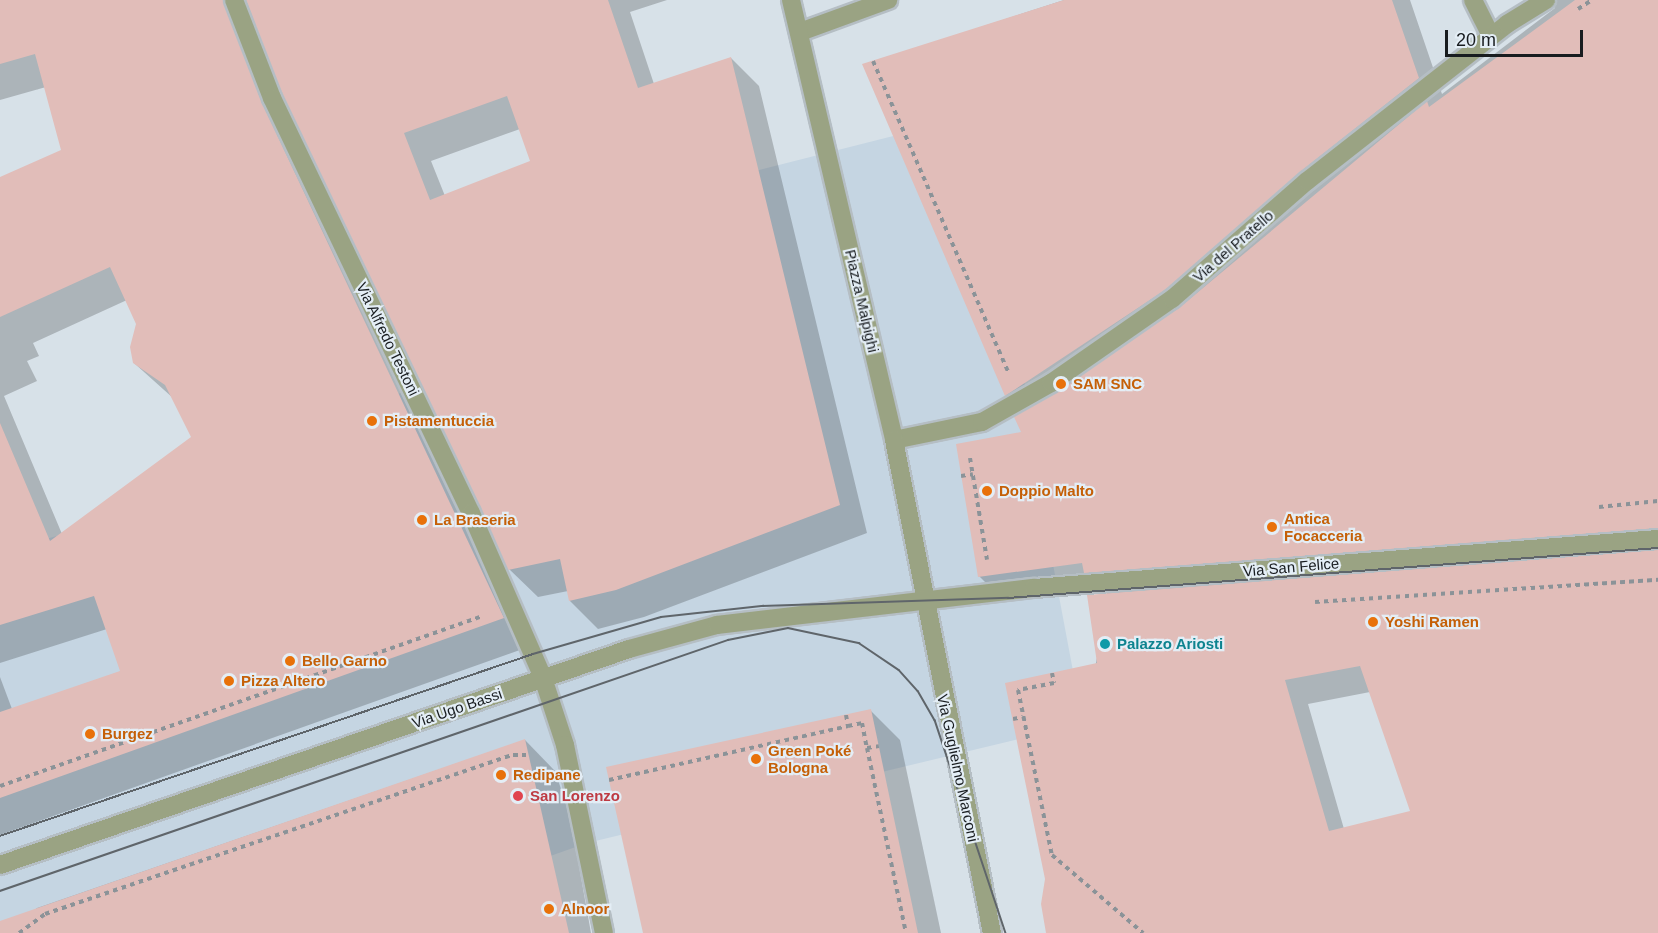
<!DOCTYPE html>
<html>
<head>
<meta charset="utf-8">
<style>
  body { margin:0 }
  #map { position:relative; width:1658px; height:933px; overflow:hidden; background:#d7e1e8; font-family:Arial,sans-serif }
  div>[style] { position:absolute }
  .built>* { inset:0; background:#c5d5e2 }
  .shadow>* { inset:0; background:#0003 }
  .building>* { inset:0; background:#e1bdb9 }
  .path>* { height:4px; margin-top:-2px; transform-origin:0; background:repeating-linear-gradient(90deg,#8b9398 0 4.5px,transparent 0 9px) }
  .roads { filter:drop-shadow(2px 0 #b5bec4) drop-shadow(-2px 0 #b5bec4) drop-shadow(0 2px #b5bec4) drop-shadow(0 -2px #b5bec4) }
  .pedestrian>* { height:18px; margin:-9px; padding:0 9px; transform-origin:9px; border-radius:9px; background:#9aa383 }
  .minor>* { height:18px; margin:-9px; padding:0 9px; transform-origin:9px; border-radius:9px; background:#9aa383 }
  .tertiary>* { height:18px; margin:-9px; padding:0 9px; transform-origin:9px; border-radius:9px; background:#9aa383 }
  .tram>* { height:1.5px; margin:-0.75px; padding:0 0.75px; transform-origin:0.75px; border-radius:0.75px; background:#5f656a }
  .dots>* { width:16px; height:16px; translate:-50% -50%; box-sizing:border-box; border:3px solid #e4eef6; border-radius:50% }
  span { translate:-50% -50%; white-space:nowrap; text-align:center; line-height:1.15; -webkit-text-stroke:4.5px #e4eef6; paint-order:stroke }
  .street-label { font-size:15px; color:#181c1f }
  .food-label { font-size:15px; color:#c56008; font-weight:700 }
  .left { translate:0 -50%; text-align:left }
  .culture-label { font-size:15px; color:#0d838f; font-weight:700 }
  .health-label { font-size:15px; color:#be3a42; font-weight:700 }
  .scale { position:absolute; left:1445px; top:30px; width:138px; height:27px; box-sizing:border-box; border:3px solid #181c1f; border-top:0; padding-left:8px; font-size:18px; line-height:21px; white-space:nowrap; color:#181c1f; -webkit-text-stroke:4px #e4eef6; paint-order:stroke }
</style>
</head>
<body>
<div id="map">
  <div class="built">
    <i style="clip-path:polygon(913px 131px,1009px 342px,1042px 430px,1031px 447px,1079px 703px,1077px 725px,587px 843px,333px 933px,0 933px,0 552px,170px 504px,634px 280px,692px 187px)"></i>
  </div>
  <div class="shadow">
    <i style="clip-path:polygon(evenodd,0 0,667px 0,630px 12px,654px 84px,731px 58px,759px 86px,867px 533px,644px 617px,598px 629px,570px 601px,568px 591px,538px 597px,509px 569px,256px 22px,251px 33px,531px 646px,0 835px,0 677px,12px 709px,122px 671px,107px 629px,0 663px,0 179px,63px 151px,46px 87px,0 100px,0 0,520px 129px,532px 162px,445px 196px,431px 161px,520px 129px,0 0,127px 300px,138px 324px,134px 363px,173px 398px,193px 437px,62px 534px,4px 396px,37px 381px,27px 361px,39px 356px,33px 343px,127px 300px)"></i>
    <i style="clip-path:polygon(evenodd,1064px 0,1410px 0,1442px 94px,1555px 8px,1546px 0,1658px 0,1658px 933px,1048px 933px,1108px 595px,1101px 588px,1003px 600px,979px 576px,1023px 433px,1024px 412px,1006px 395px,864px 65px,1064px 0,1370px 692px,1412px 812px,1344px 829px,1308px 704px,1370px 692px)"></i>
    <i style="clip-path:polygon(871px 711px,900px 740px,941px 933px,644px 933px)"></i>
    <i style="clip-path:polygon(525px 740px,555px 771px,570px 816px,591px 933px,8px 933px,37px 908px)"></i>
  </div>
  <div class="building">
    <i style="clip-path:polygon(0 0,223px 0,262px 103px,504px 618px,0 798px,0 712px,120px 671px,94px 596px,0 625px,0 423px,50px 541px,191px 437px,165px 385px,133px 363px,130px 347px,136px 324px,110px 267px,0 317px,0 177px,61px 150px,35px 54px,0 64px)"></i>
    <i style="clip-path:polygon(evenodd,246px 0,608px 0,638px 88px,731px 57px,840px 505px,616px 590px,569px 601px,560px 559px,508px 570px,282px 94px,246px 0,507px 96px,530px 161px,430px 200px,404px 133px,507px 96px)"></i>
    <i style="clip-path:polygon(1064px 0,1392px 0,1419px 78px,1300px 172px,1165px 290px,1005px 396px,862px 64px)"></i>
    <i style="clip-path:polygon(1575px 0,1658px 0,1658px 528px,1084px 573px,1082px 563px,978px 577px,956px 444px,1021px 432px,1014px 417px,1179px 308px,1427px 101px,1429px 107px)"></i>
    <i style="clip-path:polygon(evenodd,1658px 550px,1658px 933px,1046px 933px,1041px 904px,1045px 879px,1005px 683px,1097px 663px,1087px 595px,1658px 550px,1360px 666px,1410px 811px,1329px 831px,1285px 680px,1360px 666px)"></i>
    <i style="clip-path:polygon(871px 709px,918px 933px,643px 933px,606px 767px)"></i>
    <i style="clip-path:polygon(525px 739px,569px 933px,0 933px,0 921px)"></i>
  </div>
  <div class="path">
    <i style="left:1578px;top:9px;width:17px;rotate:-33deg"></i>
    <i style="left:873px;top:61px;width:338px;rotate:66.5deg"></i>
    <i style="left:970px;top:458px;width:103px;rotate:80.5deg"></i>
    <i style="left:961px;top:476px;width:12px;rotate:-9deg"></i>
    <i style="left:1599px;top:507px;width:59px;rotate:-5.8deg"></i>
    <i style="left:1315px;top:602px;width:344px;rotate:-3.7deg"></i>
    <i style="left:1052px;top:673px;width:10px;rotate:79deg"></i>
    <i style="left:1054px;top:683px;width:37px;rotate:169deg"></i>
    <i style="left:1018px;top:690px;width:168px;rotate:78.4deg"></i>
    <i style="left:1052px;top:855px;width:120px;rotate:40.6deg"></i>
    <i style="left:846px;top:715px;width:11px;rotate:80deg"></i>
    <i style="left:848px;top:726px;width:14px;rotate:-12deg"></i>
    <i style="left:862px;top:723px;width:25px;rotate:79deg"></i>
    <i style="left:867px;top:748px;width:12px;rotate:-9deg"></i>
    <i style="left:1013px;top:719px;width:10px;rotate:-11deg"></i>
    <i style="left:867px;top:748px;width:189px;rotate:78.1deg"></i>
    <i style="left:609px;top:780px;width:245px;rotate:-12.7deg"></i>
    <i style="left:0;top:786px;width:509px;rotate:-19.4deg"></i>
    <i style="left:19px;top:933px;width:32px;rotate:-36deg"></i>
    <i style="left:45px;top:914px;width:494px;rotate:-18.8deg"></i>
    <i style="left:513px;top:755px;width:18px"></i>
  </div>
  <div class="roads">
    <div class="pedestrian">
      <i style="left:1473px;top:0;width:40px;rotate:63.4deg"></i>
      <i style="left:894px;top:440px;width:90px;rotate:-11.6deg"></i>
      <i style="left:982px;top:422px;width:79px;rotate:-29.5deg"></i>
      <i style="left:1051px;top:383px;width:147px;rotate:-34.8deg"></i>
      <i style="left:1172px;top:299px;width:179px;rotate:-41.2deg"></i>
      <i style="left:1307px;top:181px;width:254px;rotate:-38.1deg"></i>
      <i style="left:1507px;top:24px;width:46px;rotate:-31.6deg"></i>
      <i style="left:543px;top:678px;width:71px;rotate:71.8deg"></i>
      <i style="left:565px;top:745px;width:192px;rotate:78.3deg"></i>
    </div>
    <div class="minor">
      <i style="left:234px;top:0;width:105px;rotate:68.8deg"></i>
      <i style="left:272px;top:98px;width:460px;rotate:64.4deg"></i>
      <i style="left:471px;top:513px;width:180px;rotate:66.4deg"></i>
      <i style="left:800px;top:32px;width:94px;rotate:-20deg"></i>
    </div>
    <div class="tertiary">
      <i style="left:791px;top:0;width:452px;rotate:76.8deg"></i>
      <i style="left:894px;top:440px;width:503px;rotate:78.76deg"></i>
      <i style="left:0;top:865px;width:665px;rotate:-18.95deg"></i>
      <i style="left:629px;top:649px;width:91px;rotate:-15.3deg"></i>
      <i style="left:717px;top:625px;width:319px;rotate:-6.7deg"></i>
      <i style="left:1034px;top:588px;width:626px;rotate:-4.49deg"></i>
    </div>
  </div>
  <div class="tram">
    <i style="left:0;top:836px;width:563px;rotate:-18.85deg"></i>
    <i style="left:533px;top:654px;width:133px;rotate:-16.1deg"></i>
    <i style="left:661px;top:617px;width:103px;rotate:-6.2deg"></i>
    <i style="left:763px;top:606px;width:245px;rotate:-1.9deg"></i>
    <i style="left:1008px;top:598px;width:652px;rotate:-4.4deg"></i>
    <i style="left:0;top:891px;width:770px;rotate:-19.02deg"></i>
    <i style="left:728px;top:640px;width:61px;rotate:-11.3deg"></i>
    <i style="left:788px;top:628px;width:73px;rotate:11.9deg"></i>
    <i style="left:859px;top:643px;width:48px;rotate:34deg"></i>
    <i style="left:899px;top:670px;width:28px;rotate:48deg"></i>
    <i style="left:918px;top:691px;width:34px;rotate:60deg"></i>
    <i style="left:935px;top:720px;width:225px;rotate:71.6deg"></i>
  </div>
  <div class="dots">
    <i style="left:1061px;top:384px;background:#e8710a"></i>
    <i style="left:372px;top:421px;background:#e8710a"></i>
    <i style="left:987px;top:491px;background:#e8710a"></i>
    <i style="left:422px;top:520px;background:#e8710a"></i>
    <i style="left:1272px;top:527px;background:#e8710a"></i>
    <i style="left:1373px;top:622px;background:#e8710a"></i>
    <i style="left:1105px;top:644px;background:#0f9aa8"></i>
    <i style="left:290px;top:661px;background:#e8710a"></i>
    <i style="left:229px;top:681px;background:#e8710a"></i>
    <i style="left:90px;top:734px;background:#e8710a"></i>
    <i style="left:756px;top:759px;background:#e8710a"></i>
    <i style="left:501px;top:775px;background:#e8710a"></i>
    <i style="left:518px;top:796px;background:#e0444e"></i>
    <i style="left:549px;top:909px;background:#e8710a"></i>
  </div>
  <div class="street-label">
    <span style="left:1233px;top:246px;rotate:-41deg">Via del Pratello</span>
    <span style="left:862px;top:301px;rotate:77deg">Piazza Malpighi</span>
    <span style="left:388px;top:339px;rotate:64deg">Via Alfredo Testoni</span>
    <span style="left:1291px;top:567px;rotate:-5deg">Via San Felice</span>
    <span style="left:457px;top:708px;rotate:-19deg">Via Ugo Bassi</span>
    <span style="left:958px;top:768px;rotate:78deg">Via Guglielmo Marconi</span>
  </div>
  <div class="food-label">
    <span class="left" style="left:1073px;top:384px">SAM SNC</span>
    <span class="left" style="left:384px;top:421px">Pistamentuccia</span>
    <span class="left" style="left:999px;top:491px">Doppio Malto</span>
    <span class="left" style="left:1284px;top:527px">Antica<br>Focacceria</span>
    <span class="left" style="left:434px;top:520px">La Braseria</span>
    <span class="left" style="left:1385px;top:622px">Yoshi Ramen</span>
    <span class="left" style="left:302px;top:661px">Bello Garno</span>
    <span class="left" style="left:241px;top:681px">Pizza Altero</span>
    <span class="left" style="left:102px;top:734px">Burgez</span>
    <span class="left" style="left:768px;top:759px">Green Poké<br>Bologna</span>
    <span class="left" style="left:513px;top:775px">Redipane</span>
    <span class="left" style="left:561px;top:909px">Alnoor</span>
  </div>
  <div class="culture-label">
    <span class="left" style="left:1117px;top:644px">Palazzo Ariosti</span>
  </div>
  <div class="health-label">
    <span class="left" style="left:530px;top:796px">San Lorenzo</span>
  </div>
  <div class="scale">20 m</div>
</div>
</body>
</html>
